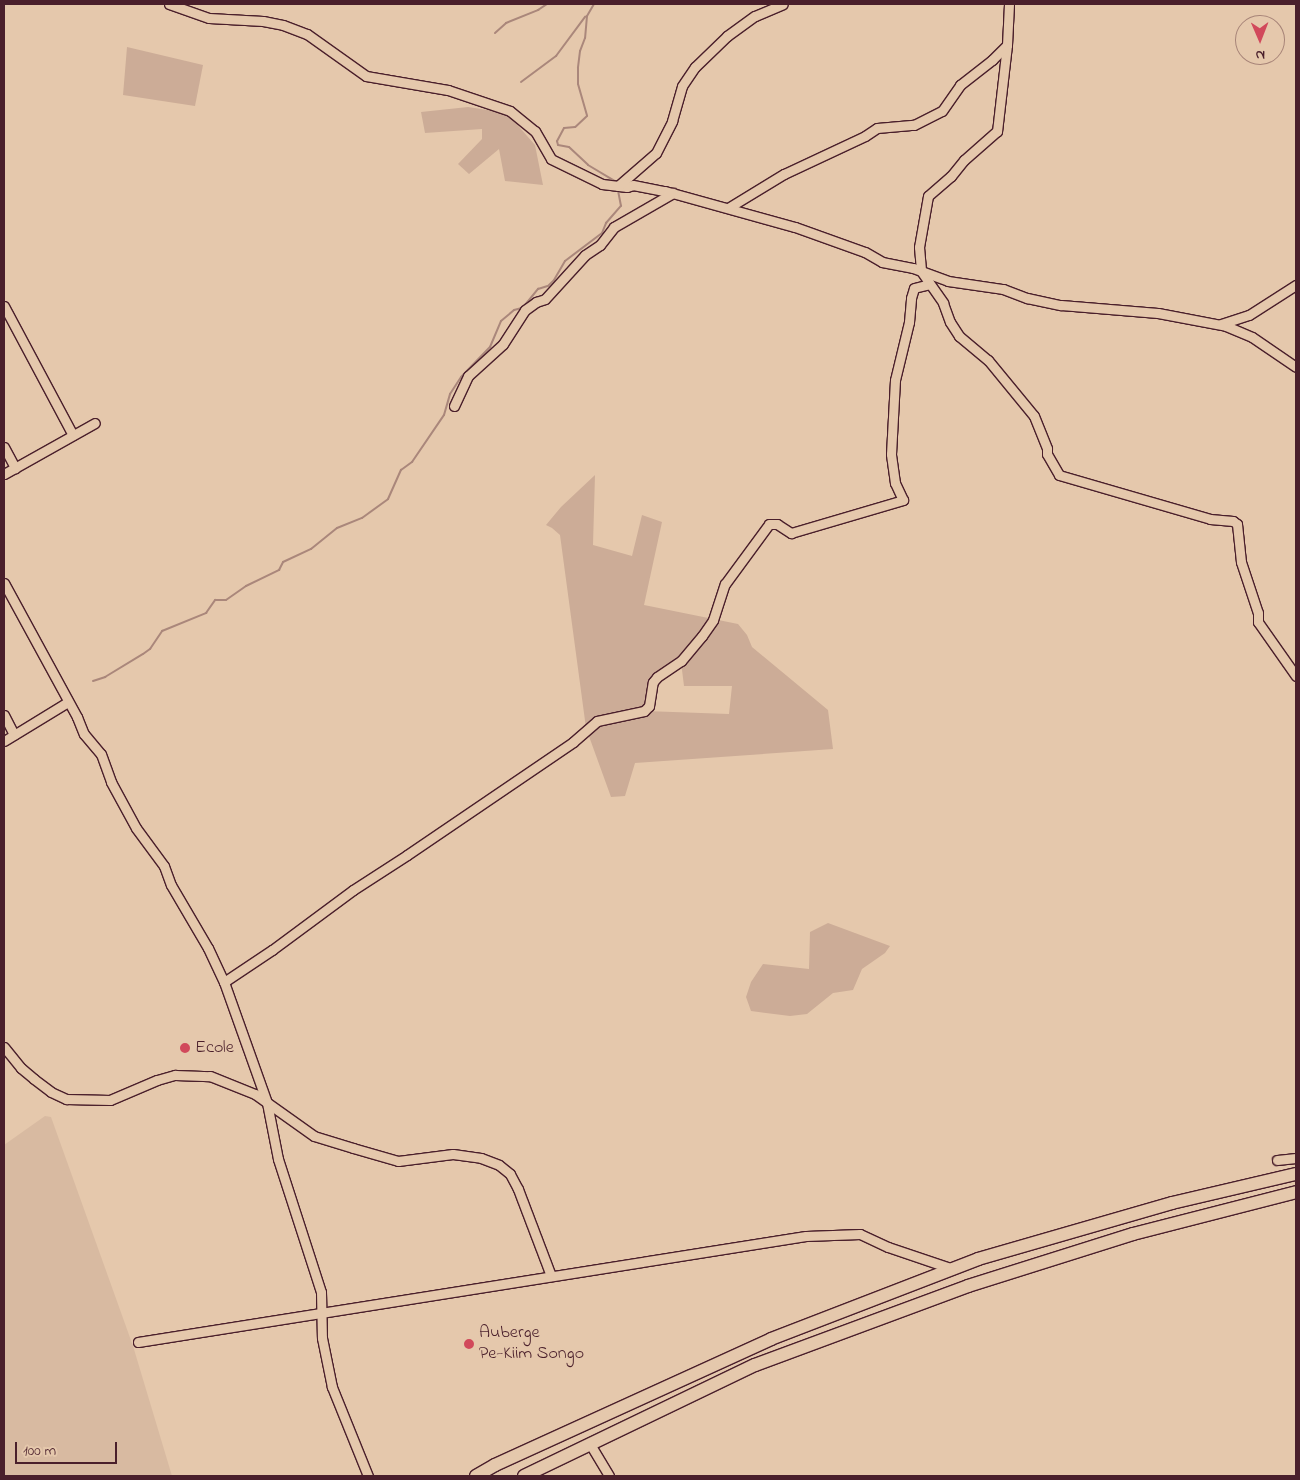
<!DOCTYPE html>
<html>
<head>
<meta charset="utf-8">
<style>
  body { margin:0 }
  #map { position:relative; width:1300px; height:1480px; overflow:hidden; background:#e5c8ac; font-family:"Indie Flower",sans-serif }
  div>[style] { position:absolute }
  .built>* { inset:0; background:#d8baa1 }
  .green>* { inset:0; background:#ccac97 }
  .stream>* { height:2px; margin:-1px; padding:0 1px; transform-origin:1px; border-radius:1px; background:#aa877b }
  .roads { filter:drop-shadow(1px 0 #4a1f2b) drop-shadow(-1px 0 #4a1f2b) drop-shadow(0 1px #4a1f2b) drop-shadow(0 -1px #4a1f2b) }
  .minor>* { height:9px; margin:-4.5px; padding:0 4.5px; transform-origin:4.5px; border-radius:4.5px; background:#e5c8ac }
  .highway>* { height:12px; margin:-6px; padding:0 6px; transform-origin:6px; border-radius:6px; background:#e5c8ac }
  .dots>* { width:14px; height:14px; translate:-50% -50%; box-sizing:border-box; border:2px solid #e5c8ac; border-radius:50% }
  span { translate:-50% -50%; white-space:nowrap; text-align:center; line-height:1.15; -webkit-text-stroke:4px #e5c8ac; paint-order:stroke }
  .poi-label { font-size:18px; color:#4a1f2b }
  .left { translate:0 -50%; text-align:left }
  .frame { position:absolute; inset:0; border:5px solid #4a1f2b; pointer-events:none }
  .north { position:absolute; left:1235px; top:15px; width:50px; height:50px; box-sizing:border-box; background:#e5c8ac; border:1px solid #a78478; border-radius:50%; rotate:179deg; font-size:14px; font-weight:700; line-height:20px; text-align:center; color:#4a1f2b }
  .north::after { content:''; display:block; margin:auto; width:18px; height:22px; background:#d1495b; clip-path:polygon(50% 0,100% 100%,50% 72%,0 100%) }
  .scale { position:absolute; left:15px; top:1442px; width:102px; height:22px; box-sizing:border-box; border:2px solid #4a1f2b; border-top:0; padding-left:6px; font-size:15px; line-height:18px; white-space:nowrap; color:#4a1f2b; -webkit-text-stroke:4px #e5c8ac; paint-order:stroke }
</style>
</head>
<body>
<div id="map">
  <div class="built">
    <i style="clip-path:polygon(45px 1116px,51px 1117px,133px 1346px,172px 1476px,4px 1476px,4px 1145px)"></i>
  </div>
  <div class="green">
    <i style="clip-path:polygon(127px 47px,203px 65px,195px 106px,123px 95px)"></i>
    <i style="clip-path:polygon(468px 107px,507px 113px,535px 145px,543px 185px,505px 181px,499px 149px,469px 174px,458px 164px,482px 139px,482px 129px,425px 133px,421px 112px)"></i>
    <i style="clip-path:polygon(evenodd,595px 475px,593px 545px,632px 556px,642px 515px,662px 522px,644px 605px,738px 624px,747px 635px,752px 647px,828px 710px,833px 749px,635px 763px,625px 796px,611px 797px,586px 728px,560px 535px,552px 528px,546px 525px,561px 507px,595px 475px,681px 662px,684px 686px,732px 686px,729px 714px,645px 711px,657px 677px,681px 662px)"></i>
    <i style="clip-path:polygon(828px 923px,890px 946px,885px 953px,862px 969px,853px 990px,833px 993px,807px 1014px,790px 1016px,751px 1011px,746px 997px,751px 982px,763px 964px,809px 969px,810px 932px)"></i>
  </div>
  <div class="stream">
    <i style="left:548px;top:4px;width:10px"></i>
    <i style="left:594px;top:4px;width:14px;rotate:120deg"></i>
    <i style="left:587px;top:16px;width:22px;rotate:95deg"></i>
    <i style="left:585px;top:38px;width:14px;rotate:111deg"></i>
    <i style="left:580px;top:51px;width:17px;rotate:97deg"></i>
    <i style="left:578px;top:68px;width:16px;rotate:90deg"></i>
    <i style="left:578px;top:84px;width:33px;rotate:74deg"></i>
    <i style="left:587px;top:116px;width:16px;rotate:137deg"></i>
    <i style="left:575px;top:127px;width:11px;rotate:175deg"></i>
    <i style="left:564px;top:128px;width:15px;rotate:118deg"></i>
    <i style="left:557px;top:141px;width:4px;rotate:76deg"></i>
    <i style="left:558px;top:145px;width:11px;rotate:10deg"></i>
    <i style="left:569px;top:147px;width:26px;rotate:43deg"></i>
    <i style="left:588px;top:165px;width:31px;rotate:31deg"></i>
    <i style="left:495px;top:33px;width:15px;rotate:-42deg"></i>
    <i style="left:506px;top:23px;width:35px;rotate:-22deg"></i>
    <i style="left:538px;top:10px;width:11px;rotate:-34deg"></i>
    <i style="left:521px;top:82px;width:44px;rotate:-36.6deg"></i>
    <i style="left:556px;top:56px;width:49px;rotate:-53.4deg"></i>
    <i style="left:525px;top:305px;width:21px;rotate:-51deg"></i>
    <i style="left:538px;top:289px;width:10px;rotate:-17deg"></i>
    <i style="left:548px;top:286px;width:8px;rotate:-45deg"></i>
    <i style="left:554px;top:280px;width:22px;rotate:-60deg"></i>
    <i style="left:565px;top:261px;width:46px;rotate:-37.1deg"></i>
    <i style="left:602px;top:233px;width:11px;rotate:-68deg"></i>
    <i style="left:606px;top:223px;width:23px;rotate:-49deg"></i>
    <i style="left:621px;top:206px;width:16px;rotate:-101deg"></i>
    <i style="left:93px;top:681px;width:13px;rotate:-18deg"></i>
    <i style="left:105px;top:677px;width:44px;rotate:-31.2deg"></i>
    <i style="left:143px;top:654px;width:9px;rotate:-36deg"></i>
    <i style="left:150px;top:649px;width:22px;rotate:-56deg"></i>
    <i style="left:162px;top:631px;width:48px;rotate:-22.2deg"></i>
    <i style="left:206px;top:613px;width:16px;rotate:-55deg"></i>
    <i style="left:215px;top:600px;width:11px"></i>
    <i style="left:226px;top:600px;width:24px;rotate:-35deg"></i>
    <i style="left:246px;top:586px;width:37px;rotate:-26deg"></i>
    <i style="left:279px;top:570px;width:9px;rotate:-63deg"></i>
    <i style="left:283px;top:562px;width:31px;rotate:-25deg"></i>
    <i style="left:311px;top:549px;width:33px;rotate:-39deg"></i>
    <i style="left:337px;top:528px;width:27px;rotate:-22deg"></i>
    <i style="left:362px;top:518px;width:32px;rotate:-36deg"></i>
    <i style="left:388px;top:499px;width:32px;rotate:-66deg"></i>
    <i style="left:401px;top:470px;width:14px;rotate:-36deg"></i>
    <i style="left:412px;top:462px;width:57px;rotate:-55.8deg"></i>
    <i style="left:444px;top:415px;width:22px;rotate:-74deg"></i>
    <i style="left:450px;top:394px;width:20px;rotate:-57deg"></i>
    <i style="left:461px;top:377px;width:42px;rotate:-46deg"></i>
    <i style="left:490px;top:347px;width:28px;rotate:-67deg"></i>
    <i style="left:501px;top:321px;width:17px;rotate:-40deg"></i>
    <i style="left:514px;top:310px;width:8px;rotate:-14deg"></i>
  </div>
  <div class="roads">
    <div class="minor">
      <i style="left:169px;top:4px;width:42px;rotate:19.3deg"></i>
      <i style="left:209px;top:18px;width:54px;rotate:3.2deg"></i>
      <i style="left:263px;top:21px;width:20px;rotate:11deg"></i>
      <i style="left:283px;top:25px;width:26px;rotate:21deg"></i>
      <i style="left:307px;top:34px;width:72px;rotate:35.4deg"></i>
      <i style="left:366px;top:76px;width:83px;rotate:9.7deg"></i>
      <i style="left:448px;top:90px;width:65px;rotate:18.7deg"></i>
      <i style="left:510px;top:111px;width:32px;rotate:39deg"></i>
      <i style="left:535px;top:131px;width:32px;rotate:60deg"></i>
      <i style="left:551px;top:159px;width:57px;rotate:26.1deg"></i>
      <i style="left:602px;top:184px;width:25px;rotate:7deg"></i>
      <i style="left:627px;top:187px;width:6px;rotate:-18deg"></i>
      <i style="left:633px;top:185px;width:33px;rotate:11deg"></i>
      <i style="left:665px;top:191px;width:135px;rotate:15.5deg"></i>
      <i style="left:795px;top:227px;width:74px;rotate:19.7deg"></i>
      <i style="left:865px;top:252px;width:20px;rotate:30deg"></i>
      <i style="left:882px;top:262px;width:32px;rotate:11deg"></i>
      <i style="left:913px;top:268px;width:37px;rotate:20deg"></i>
      <i style="left:948px;top:281px;width:56px;rotate:8.3deg"></i>
      <i style="left:1003px;top:289px;width:26px;rotate:21deg"></i>
      <i style="left:1027px;top:298px;width:35px;rotate:12deg"></i>
      <i style="left:1061px;top:305px;width:97px;rotate:4.7deg"></i>
      <i style="left:1158px;top:313px;width:69px;rotate:10.8deg"></i>
      <i style="left:1226px;top:326px;width:28px;rotate:23deg"></i>
      <i style="left:1252px;top:337px;width:53px;rotate:34.3deg"></i>
      <i style="left:1007px;top:45px;width:87px;rotate:96.6deg"></i>
      <i style="left:997px;top:131px;width:44px;rotate:138.7deg"></i>
      <i style="left:964px;top:160px;width:21px;rotate:129deg"></i>
      <i style="left:951px;top:176px;width:30px;rotate:139deg"></i>
      <i style="left:928px;top:196px;width:52px;rotate:100deg"></i>
      <i style="left:919px;top:247px;width:24px;rotate:85deg"></i>
      <i style="left:921px;top:271px;width:39px;rotate:55deg"></i>
      <i style="left:943px;top:303px;width:20px;rotate:70deg"></i>
      <i style="left:950px;top:322px;width:17px;rotate:57deg"></i>
      <i style="left:959px;top:336px;width:38px;rotate:40deg"></i>
      <i style="left:988px;top:360px;width:72px;rotate:50.6deg"></i>
      <i style="left:1034px;top:416px;width:35px;rotate:68deg"></i>
      <i style="left:1047px;top:449px;width:5px;rotate:90deg"></i>
      <i style="left:1047px;top:454px;width:24px;rotate:60deg"></i>
      <i style="left:1059px;top:475px;width:157px;rotate:16.2deg"></i>
      <i style="left:1210px;top:519px;width:23px;rotate:5deg"></i>
      <i style="left:1233px;top:521px;width:5px;rotate:37deg"></i>
      <i style="left:1237px;top:524px;width:38px;rotate:84deg"></i>
      <i style="left:1241px;top:562px;width:54px;rotate:71.6deg"></i>
      <i style="left:1258px;top:613px;width:9px;rotate:90deg"></i>
      <i style="left:1258px;top:622px;width:66px;rotate:54.9deg"></i>
      <i style="left:618px;top:186px;width:50px;rotate:-41deg"></i>
      <i style="left:656px;top:153px;width:36px;rotate:-63deg"></i>
      <i style="left:672px;top:121px;width:36px;rotate:-74deg"></i>
      <i style="left:682px;top:86px;width:23px;rotate:-56deg"></i>
      <i style="left:695px;top:67px;width:45px;rotate:-44.1deg"></i>
      <i style="left:727px;top:36px;width:34px;rotate:-36deg"></i>
      <i style="left:755px;top:16px;width:30px;rotate:-23deg"></i>
      <i style="left:728px;top:208px;width:66px;rotate:-31.3deg"></i>
      <i style="left:784px;top:174px;width:89px;rotate:-25.1deg"></i>
      <i style="left:865px;top:136px;width:14px;rotate:-34deg"></i>
      <i style="left:877px;top:128px;width:37px;rotate:-5deg"></i>
      <i style="left:914px;top:125px;width:31px;rotate:-27deg"></i>
      <i style="left:942px;top:111px;width:32px;rotate:-55deg"></i>
      <i style="left:960px;top:85px;width:41px;rotate:-38deg"></i>
      <i style="left:992px;top:60px;width:21px;rotate:-45deg"></i>
      <i style="left:1007px;top:45px;width:41px;rotate:-87.2deg"></i>
      <i style="left:4px;top:306px;width:146px;rotate:61.9deg"></i>
      <i style="left:1221px;top:324px;width:29px;rotate:-18deg"></i>
      <i style="left:1249px;top:315px;width:56px;rotate:-32.6deg"></i>
      <i style="left:454px;top:406px;width:33px;rotate:-65deg"></i>
      <i style="left:468px;top:376px;width:47px;rotate:-42.4deg"></i>
      <i style="left:503px;top:344px;width:40px;rotate:-57.1deg"></i>
      <i style="left:525px;top:310px;width:14px;rotate:-36deg"></i>
      <i style="left:536px;top:302px;width:9px;rotate:-18deg"></i>
      <i style="left:545px;top:299px;width:59px;rotate:-47.7deg"></i>
      <i style="left:585px;top:255px;width:18px;rotate:-34deg"></i>
      <i style="left:600px;top:245px;width:23px;rotate:-52deg"></i>
      <i style="left:614px;top:227px;width:68px;rotate:-30deg"></i>
      <i style="left:4px;top:447px;width:24px;rotate:62deg"></i>
      <i style="left:4px;top:474px;width:104px;rotate:-29.3deg"></i>
      <i style="left:4px;top:583px;width:153px;rotate:61.4deg"></i>
      <i style="left:77px;top:717px;width:18px;rotate:68deg"></i>
      <i style="left:84px;top:734px;width:26px;rotate:50deg"></i>
      <i style="left:101px;top:754px;width:30px;rotate:70deg"></i>
      <i style="left:111px;top:782px;width:52px;rotate:61.5deg"></i>
      <i style="left:136px;top:828px;width:47px;rotate:53.6deg"></i>
      <i style="left:164px;top:866px;width:20px;rotate:70deg"></i>
      <i style="left:171px;top:885px;width:73px;rotate:59.6deg"></i>
      <i style="left:208px;top:948px;width:38px;rotate:65deg"></i>
      <i style="left:224px;top:982px;width:128px;rotate:70.4deg"></i>
      <i style="left:267px;top:1103px;width:57px;rotate:78.9deg"></i>
      <i style="left:278px;top:1159px;width:140px;rotate:72.1deg"></i>
      <i style="left:321px;top:1292px;width:46px;rotate:88.8deg"></i>
      <i style="left:322px;top:1338px;width:50px;rotate:78.5deg"></i>
      <i style="left:332px;top:1387px;width:96px;rotate:68deg"></i>
      <i style="left:4px;top:715px;width:22px;rotate:63deg"></i>
      <i style="left:4px;top:741px;width:75px;rotate:-31.4deg"></i>
      <i style="left:224px;top:982px;width:58px;rotate:-33.7deg"></i>
      <i style="left:272px;top:950px;width:101px;rotate:-36.5deg"></i>
      <i style="left:353px;top:890px;width:64px;rotate:-32.9deg"></i>
      <i style="left:407px;top:855px;width:201px;rotate:-34.2deg"></i>
      <i style="left:573px;top:742px;width:32px;rotate:-41deg"></i>
      <i style="left:597px;top:721px;width:48px;rotate:-12deg"></i>
      <i style="left:644px;top:711px;width:7px;rotate:-45deg"></i>
      <i style="left:649px;top:706px;width:24px;rotate:-81deg"></i>
      <i style="left:653px;top:682px;width:6px;rotate:-51deg"></i>
      <i style="left:657px;top:677px;width:29px;rotate:-34deg"></i>
      <i style="left:681px;top:661px;width:33px;rotate:-50deg"></i>
      <i style="left:702px;top:636px;width:19px;rotate:-55deg"></i>
      <i style="left:713px;top:620px;width:38px;rotate:-72deg"></i>
      <i style="left:725px;top:584px;width:74px;rotate:-53.7deg"></i>
      <i style="left:769px;top:524px;width:8px"></i>
      <i style="left:777px;top:524px;width:17px;rotate:33deg"></i>
      <i style="left:791px;top:533px;width:117px;rotate:-16.4deg"></i>
      <i style="left:903px;top:500px;width:19px;rotate:-115deg"></i>
      <i style="left:895px;top:483px;width:29px;rotate:-98deg"></i>
      <i style="left:891px;top:454px;width:74px;rotate:-86.9deg"></i>
      <i style="left:895px;top:380px;width:60px;rotate:-76.4deg"></i>
      <i style="left:909px;top:322px;width:24px;rotate:-85deg"></i>
      <i style="left:911px;top:298px;width:10px;rotate:-73deg"></i>
      <i style="left:914px;top:288px;width:16px;rotate:-14deg"></i>
      <i style="left:4px;top:1047px;width:27px;rotate:51deg"></i>
      <i style="left:21px;top:1068px;width:17px;rotate:40deg"></i>
      <i style="left:34px;top:1079px;width:21px;rotate:37deg"></i>
      <i style="left:51px;top:1092px;width:17px;rotate:25deg"></i>
      <i style="left:66px;top:1099px;width:44px;rotate:1.3deg"></i>
      <i style="left:110px;top:1100px;width:51px;rotate:-23.1deg"></i>
      <i style="left:157px;top:1080px;width:19px;rotate:-16deg"></i>
      <i style="left:175px;top:1075px;width:35px;rotate:2deg"></i>
      <i style="left:210px;top:1076px;width:48px;rotate:21.8deg"></i>
      <i style="left:255px;top:1094px;width:72px;rotate:35.4deg"></i>
      <i style="left:314px;top:1136px;width:41px;rotate:17.1deg"></i>
      <i style="left:353px;top:1148px;width:47px;rotate:16.1deg"></i>
      <i style="left:398px;top:1161px;width:55px;rotate:-7.3deg"></i>
      <i style="left:453px;top:1154px;width:28px;rotate:8deg"></i>
      <i style="left:481px;top:1158px;width:19px;rotate:21deg"></i>
      <i style="left:499px;top:1165px;width:14px;rotate:39deg"></i>
      <i style="left:510px;top:1174px;width:17px;rotate:62deg"></i>
      <i style="left:518px;top:1189px;width:93px;rotate:69.2deg"></i>
      <i style="left:1277px;top:1160px;width:19px;rotate:-6deg"></i>
      <i style="left:138px;top:1342px;width:676px;rotate:-9.02deg"></i>
      <i style="left:806px;top:1236px;width:54px;rotate:-2.1deg"></i>
      <i style="left:860px;top:1234px;width:31px;rotate:25deg"></i>
      <i style="left:888px;top:1247px;width:69px;rotate:18.7deg"></i>
      <i style="left:590px;top:1444px;width:37px;rotate:59deg"></i>
    </div>
    <div class="highway">
      <i style="left:476px;top:1476px;width:22px;rotate:-30deg"></i>
      <i style="left:495px;top:1465px;width:303px;rotate:-24.5deg"></i>
      <i style="left:771px;top:1339px;width:222px;rotate:-21.1deg"></i>
      <i style="left:978px;top:1259px;width:202px;rotate:-16.1deg"></i>
      <i style="left:1172px;top:1203px;width:127px;rotate:-13.2deg"></i>
      <i style="left:524px;top:1476px;width:256px;rotate:-25.7deg"></i>
      <i style="left:755px;top:1365px;width:227px;rotate:-20.3deg"></i>
      <i style="left:968px;top:1286px;width:173px;rotate:-17.5deg"></i>
      <i style="left:1133px;top:1234px;width:168px;rotate:-14.4deg"></i>
    </div>
  </div>
  <div class="dots">
    <i style="left:185px;top:1048px;background:#d1495b"></i>
    <i style="left:469px;top:1344px;background:#d1495b"></i>
  </div>
  <div class="poi-label">
    <span class="left" style="left:195px;top:1048px">Ecole</span>
    <span class="left" style="left:479px;top:1344px">Auberge<br>Pe-Kiim Songo</span>
  </div>
  <div class="frame"></div>
  <div class="north">N</div>
  <div class="scale">100 m</div>
</div>
</body>
</html>
